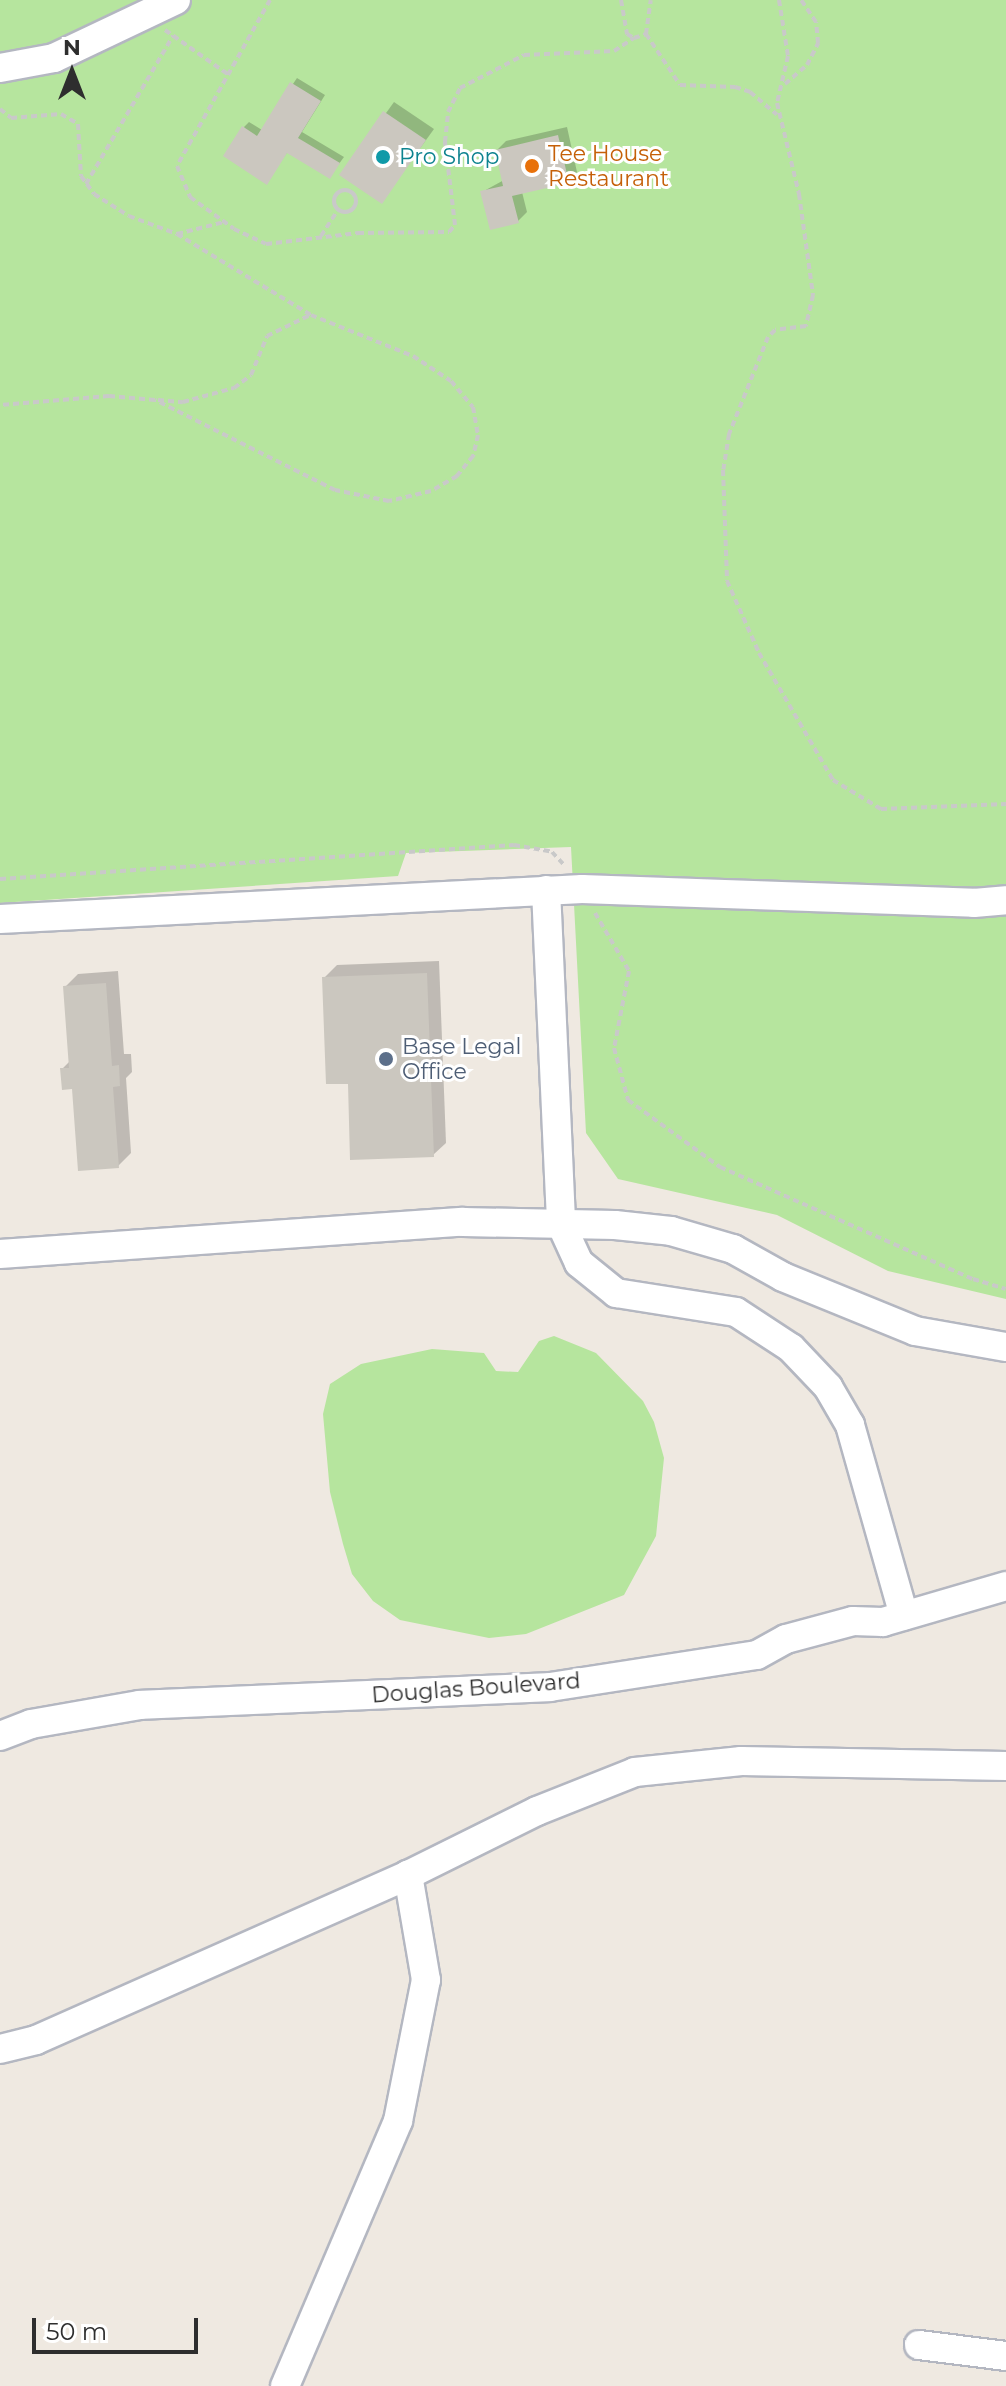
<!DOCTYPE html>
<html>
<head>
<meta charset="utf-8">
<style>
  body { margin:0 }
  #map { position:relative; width:1006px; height:2386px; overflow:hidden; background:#efe9e1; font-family:Montserrat,sans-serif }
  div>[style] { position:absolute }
  .green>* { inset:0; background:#b6e59e }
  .shadow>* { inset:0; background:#0003 }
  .building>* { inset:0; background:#cbc7bf }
  .path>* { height:4px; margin-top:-2px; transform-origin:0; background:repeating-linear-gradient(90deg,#c9c9c9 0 6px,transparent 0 10px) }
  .path>.ring { margin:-2px; padding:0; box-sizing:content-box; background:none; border:4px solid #c9c9c9; border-radius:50% }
  .roads { filter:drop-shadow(2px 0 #b4b7c1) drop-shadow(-2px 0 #b4b7c1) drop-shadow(0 2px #b4b7c1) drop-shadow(0 -2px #b4b7c1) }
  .minor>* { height:28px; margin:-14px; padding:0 14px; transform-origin:14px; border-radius:14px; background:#fff }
  .dots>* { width:22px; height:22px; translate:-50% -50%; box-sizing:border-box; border:4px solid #fff; border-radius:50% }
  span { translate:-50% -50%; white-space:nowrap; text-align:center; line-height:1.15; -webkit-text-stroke:6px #fff; paint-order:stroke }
  .food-label { font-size:22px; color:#c56008 }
  .left { translate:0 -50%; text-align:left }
  .culture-label { font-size:22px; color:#0d838f }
  .service-label { font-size:22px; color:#4e5e75 }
  .street-label { font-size:22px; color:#2e2e2e }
  .north { position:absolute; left:32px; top:32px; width:80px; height:80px; -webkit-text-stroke:6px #fff; paint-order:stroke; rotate:0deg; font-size:22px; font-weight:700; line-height:32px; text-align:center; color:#2e2e2e }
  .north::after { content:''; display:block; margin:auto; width:28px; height:36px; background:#2e2e2e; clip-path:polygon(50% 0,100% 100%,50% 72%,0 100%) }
  .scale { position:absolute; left:32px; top:2318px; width:166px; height:36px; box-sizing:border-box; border:4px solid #2e2e2e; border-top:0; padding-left:10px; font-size:24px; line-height:28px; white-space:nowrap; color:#2e2e2e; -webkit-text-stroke:6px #fff; paint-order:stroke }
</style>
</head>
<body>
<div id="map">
  <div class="green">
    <i style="clip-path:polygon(0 0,1006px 0,1006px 1299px,888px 1271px,777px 1215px,618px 1179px,586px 1133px,571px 847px,406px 853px,398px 876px,0 903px)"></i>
    <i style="clip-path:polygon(554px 1336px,596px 1353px,643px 1401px,654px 1422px,664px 1458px,656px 1536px,624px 1595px,526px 1634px,489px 1638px,400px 1620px,373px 1601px,352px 1574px,343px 1544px,330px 1492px,323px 1414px,330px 1384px,361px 1364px,432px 1349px,484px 1353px,496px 1371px,518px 1372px,539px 1341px)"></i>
  </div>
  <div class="shadow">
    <i style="clip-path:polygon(297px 78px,325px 95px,302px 132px,344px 157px,330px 176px,288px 151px,267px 182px,244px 127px,249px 122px,262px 130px)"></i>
    <i style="clip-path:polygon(394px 102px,434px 129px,382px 201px,342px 174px)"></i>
    <i style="clip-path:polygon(567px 127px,577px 172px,568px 181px,522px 192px,527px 212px,518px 221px,482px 192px,504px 180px,497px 150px,506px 141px)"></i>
    <i style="clip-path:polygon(439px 961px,446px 1143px,433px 1155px,350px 1081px,324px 978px,337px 965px)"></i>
    <i style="clip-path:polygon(118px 971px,124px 1054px,131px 1054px,132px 1072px,126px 1078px,131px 1153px,118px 1166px,62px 1069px,71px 1060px,65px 987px,78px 974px)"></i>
  </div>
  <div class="building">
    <i style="clip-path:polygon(290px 82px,321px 101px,298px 138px,340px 163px,330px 179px,287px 153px,267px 185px,223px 156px,242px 126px,257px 136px)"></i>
    <i style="clip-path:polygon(383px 111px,426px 140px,382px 204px,339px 175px)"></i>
    <i style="clip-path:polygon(558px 135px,569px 183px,512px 196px,519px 223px,490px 230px,480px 191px,503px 186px,495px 150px)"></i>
    <i style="clip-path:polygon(427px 973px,434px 1157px,350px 1160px,348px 1084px,326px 1084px,322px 977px)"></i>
    <i style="clip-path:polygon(106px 983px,112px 1066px,119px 1065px,120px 1086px,113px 1087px,119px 1168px,78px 1171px,72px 1089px,62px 1090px,60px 1068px,69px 1068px,63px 986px)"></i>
  </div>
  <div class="path">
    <i style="left:270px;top:0;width:190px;rotate:119.3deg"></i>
    <i style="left:177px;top:166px;width:34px;rotate:67deg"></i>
    <i style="left:190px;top:197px;width:54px;rotate:36deg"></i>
    <i style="left:234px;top:229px;width:35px;rotate:25deg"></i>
    <i style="left:266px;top:244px;width:93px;rotate:-6.8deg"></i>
    <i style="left:358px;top:233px;width:91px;rotate:-0.6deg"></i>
    <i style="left:449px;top:232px;width:9px;rotate:-49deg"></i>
    <i style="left:455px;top:225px;width:84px;rotate:-96.9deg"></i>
    <i style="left:445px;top:142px;width:30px;rotate:-84deg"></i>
    <i style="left:448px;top:112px;width:27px;rotate:-63deg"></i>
    <i style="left:460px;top:88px;width:72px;rotate:-27.3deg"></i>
    <i style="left:524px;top:55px;width:90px;rotate:-2.5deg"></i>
    <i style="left:614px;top:51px;width:24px;rotate:-33deg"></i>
    <i style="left:621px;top:0;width:35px;rotate:80deg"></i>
    <i style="left:627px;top:34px;width:8px;rotate:30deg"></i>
    <i style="left:634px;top:38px;width:13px;rotate:-18deg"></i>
    <i style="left:646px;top:34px;width:34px;rotate:-82deg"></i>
    <i style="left:779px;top:0;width:57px;rotate:80.9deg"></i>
    <i style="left:788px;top:56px;width:48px;rotate:103.2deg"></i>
    <i style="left:777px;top:103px;width:94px;rotate:76.4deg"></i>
    <i style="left:799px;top:194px;width:102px;rotate:82.1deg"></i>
    <i style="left:813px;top:295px;width:32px;rotate:103deg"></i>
    <i style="left:806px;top:326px;width:31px;rotate:173deg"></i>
    <i style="left:775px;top:330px;width:10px;rotate:135deg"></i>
    <i style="left:768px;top:337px;width:105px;rotate:111.9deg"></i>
    <i style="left:729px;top:434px;width:36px;rotate:99deg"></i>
    <i style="left:723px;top:470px;width:111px;rotate:87.9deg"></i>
    <i style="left:727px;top:581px;width:79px;rotate:66deg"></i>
    <i style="left:759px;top:653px;width:147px;rotate:59.8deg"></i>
    <i style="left:833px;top:780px;width:56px;rotate:31.1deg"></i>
    <i style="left:881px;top:809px;width:125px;rotate:-2.3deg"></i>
    <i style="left:165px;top:30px;width:78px;rotate:35.1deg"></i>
    <i style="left:646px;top:34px;width:61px;rotate:56.3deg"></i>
    <i style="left:680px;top:85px;width:55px;rotate:2.1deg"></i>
    <i style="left:735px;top:87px;width:16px;rotate:18deg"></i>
    <i style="left:750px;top:92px;width:35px;rotate:40deg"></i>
    <i style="left:785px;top:84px;width:29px;rotate:-41deg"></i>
    <i style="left:807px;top:65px;width:25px;rotate:-63deg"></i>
    <i style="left:818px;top:43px;width:21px;rotate:-95deg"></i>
    <i style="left:816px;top:22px;width:27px;rotate:-124deg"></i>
    <i style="left:0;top:109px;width:14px;rotate:39deg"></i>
    <i style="left:11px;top:118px;width:50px;rotate:-4.6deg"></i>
    <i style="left:61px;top:114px;width:20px;rotate:30deg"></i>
    <i style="left:78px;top:124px;width:52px;rotate:86.7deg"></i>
    <i style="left:81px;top:176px;width:22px;rotate:54deg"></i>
    <i style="left:94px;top:194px;width:41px;rotate:32.2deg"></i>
    <i style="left:129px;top:216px;width:51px;rotate:20.6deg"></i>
    <i style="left:177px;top:234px;width:157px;rotate:31.2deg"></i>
    <i style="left:311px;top:315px;width:110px;rotate:21.9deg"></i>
    <i style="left:413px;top:356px;width:45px;rotate:33.3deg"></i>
    <i style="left:451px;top:381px;width:34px;rotate:50deg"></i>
    <i style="left:473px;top:407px;width:28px;rotate:80deg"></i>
    <i style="left:478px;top:435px;width:22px;rotate:103deg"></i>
    <i style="left:473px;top:456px;width:26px;rotate:129deg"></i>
    <i style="left:457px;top:476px;width:30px;rotate:150deg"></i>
    <i style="left:431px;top:491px;width:43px;rotate:166.6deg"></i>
    <i style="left:389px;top:501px;width:55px;rotate:-168.5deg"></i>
    <i style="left:335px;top:490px;width:201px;rotate:-153.4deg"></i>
    <i style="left:155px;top:400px;width:46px;rotate:-175deg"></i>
    <i style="left:109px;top:396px;width:109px;rotate:175.3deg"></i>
    <i style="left:86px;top:184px;width:172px;rotate:-59.6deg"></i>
    <i class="ring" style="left:334px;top:190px;width:18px;height:18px"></i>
    <i style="left:177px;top:234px;width:49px;rotate:-14.3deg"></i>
    <i style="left:321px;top:236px;width:31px;rotate:-57deg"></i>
    <i style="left:158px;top:400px;width:25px;rotate:5deg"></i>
    <i style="left:183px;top:402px;width:53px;rotate:-15.4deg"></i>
    <i style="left:234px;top:388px;width:21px;rotate:-37deg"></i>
    <i style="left:251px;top:375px;width:42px;rotate:-67.7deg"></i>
    <i style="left:267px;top:336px;width:48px;rotate:-26deg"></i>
    <i style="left:0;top:879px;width:515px;rotate:-3.78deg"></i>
    <i style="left:514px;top:845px;width:39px;rotate:10deg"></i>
    <i style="left:552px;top:852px;width:18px;rotate:47deg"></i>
    <i style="left:595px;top:913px;width:67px;rotate:59.6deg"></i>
    <i style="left:629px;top:971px;width:78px;rotate:101deg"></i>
    <i style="left:614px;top:1048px;width:54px;rotate:74.9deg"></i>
    <i style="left:628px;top:1100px;width:114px;rotate:36.1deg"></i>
    <i style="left:720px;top:1167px;width:277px;rotate:23.9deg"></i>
    <i style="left:973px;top:1279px;width:34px;rotate:17deg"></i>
  </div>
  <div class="roads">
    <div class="minor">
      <i style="left:0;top:68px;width:55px;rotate:-10.5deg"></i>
      <i style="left:54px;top:58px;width:135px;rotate:-25.4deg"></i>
      <i style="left:546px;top:890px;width:334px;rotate:87.4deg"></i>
      <i style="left:561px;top:1224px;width:43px;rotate:65.2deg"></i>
      <i style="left:579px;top:1263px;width:48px;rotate:39deg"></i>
      <i style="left:616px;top:1293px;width:121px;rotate:9deg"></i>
      <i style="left:736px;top:1312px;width:66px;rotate:33.2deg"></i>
      <i style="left:791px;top:1348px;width:54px;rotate:46.5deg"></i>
      <i style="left:828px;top:1387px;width:44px;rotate:59.9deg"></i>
      <i style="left:850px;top:1425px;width:198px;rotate:74.2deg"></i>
      <i style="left:0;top:919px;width:583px;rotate:-2.95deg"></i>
      <i style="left:582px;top:889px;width:392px;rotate:2deg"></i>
      <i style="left:974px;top:903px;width:32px;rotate:-5deg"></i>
      <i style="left:0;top:1254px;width:464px;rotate:-4deg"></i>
      <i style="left:463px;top:1222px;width:152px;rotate:1.1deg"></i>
      <i style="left:615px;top:1225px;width:56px;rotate:6.1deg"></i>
      <i style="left:671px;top:1231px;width:65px;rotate:16.2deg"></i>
      <i style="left:733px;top:1249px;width:57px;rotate:29.2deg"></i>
      <i style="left:783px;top:1277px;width:143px;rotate:22.2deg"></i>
      <i style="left:915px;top:1331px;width:92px;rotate:10deg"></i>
      <i style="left:0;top:1736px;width:33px;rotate:-21deg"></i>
      <i style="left:31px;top:1724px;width:111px;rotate:-9.9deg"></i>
      <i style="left:140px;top:1705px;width:410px;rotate:-2.5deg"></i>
      <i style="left:550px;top:1687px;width:209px;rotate:-8.8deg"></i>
      <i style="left:757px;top:1655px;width:33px;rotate:-29deg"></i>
      <i style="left:786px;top:1639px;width:69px;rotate:-15deg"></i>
      <i style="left:853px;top:1621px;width:30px;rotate:2deg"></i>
      <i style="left:883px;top:1622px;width:128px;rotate:-16.3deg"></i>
      <i style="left:0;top:2049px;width:37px;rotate:-14deg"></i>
      <i style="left:36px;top:2040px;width:407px;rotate:-23.9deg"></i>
      <i style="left:408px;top:1875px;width:144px;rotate:-26.4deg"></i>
      <i style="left:537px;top:1811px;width:105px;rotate:-21.7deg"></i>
      <i style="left:635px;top:1772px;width:107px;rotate:-5.9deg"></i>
      <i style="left:741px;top:1761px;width:265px;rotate:1.1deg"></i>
      <i style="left:919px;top:2345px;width:88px;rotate:7.2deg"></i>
      <i style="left:285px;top:2386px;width:288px;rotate:-66.9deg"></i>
      <i style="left:398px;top:2121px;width:144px;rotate:-78.8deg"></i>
      <i style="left:426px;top:1980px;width:107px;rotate:-99.7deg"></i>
    </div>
  </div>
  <div class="dots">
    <i style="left:383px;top:157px;background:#0f9aa8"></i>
    <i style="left:532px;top:166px;background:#e8710a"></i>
    <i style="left:386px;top:1059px;background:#5c6f8a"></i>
  </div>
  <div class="food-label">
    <span class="left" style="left:548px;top:166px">Tee House<br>Restaurant</span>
  </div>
  <div class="culture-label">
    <span class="left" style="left:399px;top:157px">Pro Shop</span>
  </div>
  <div class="service-label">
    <span class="left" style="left:402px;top:1059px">Base Legal<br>Office</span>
  </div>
  <div class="street-label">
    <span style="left:476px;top:1688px;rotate:-4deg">Douglas Boulevard</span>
  </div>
  <div class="north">N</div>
  <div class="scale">50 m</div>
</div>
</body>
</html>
